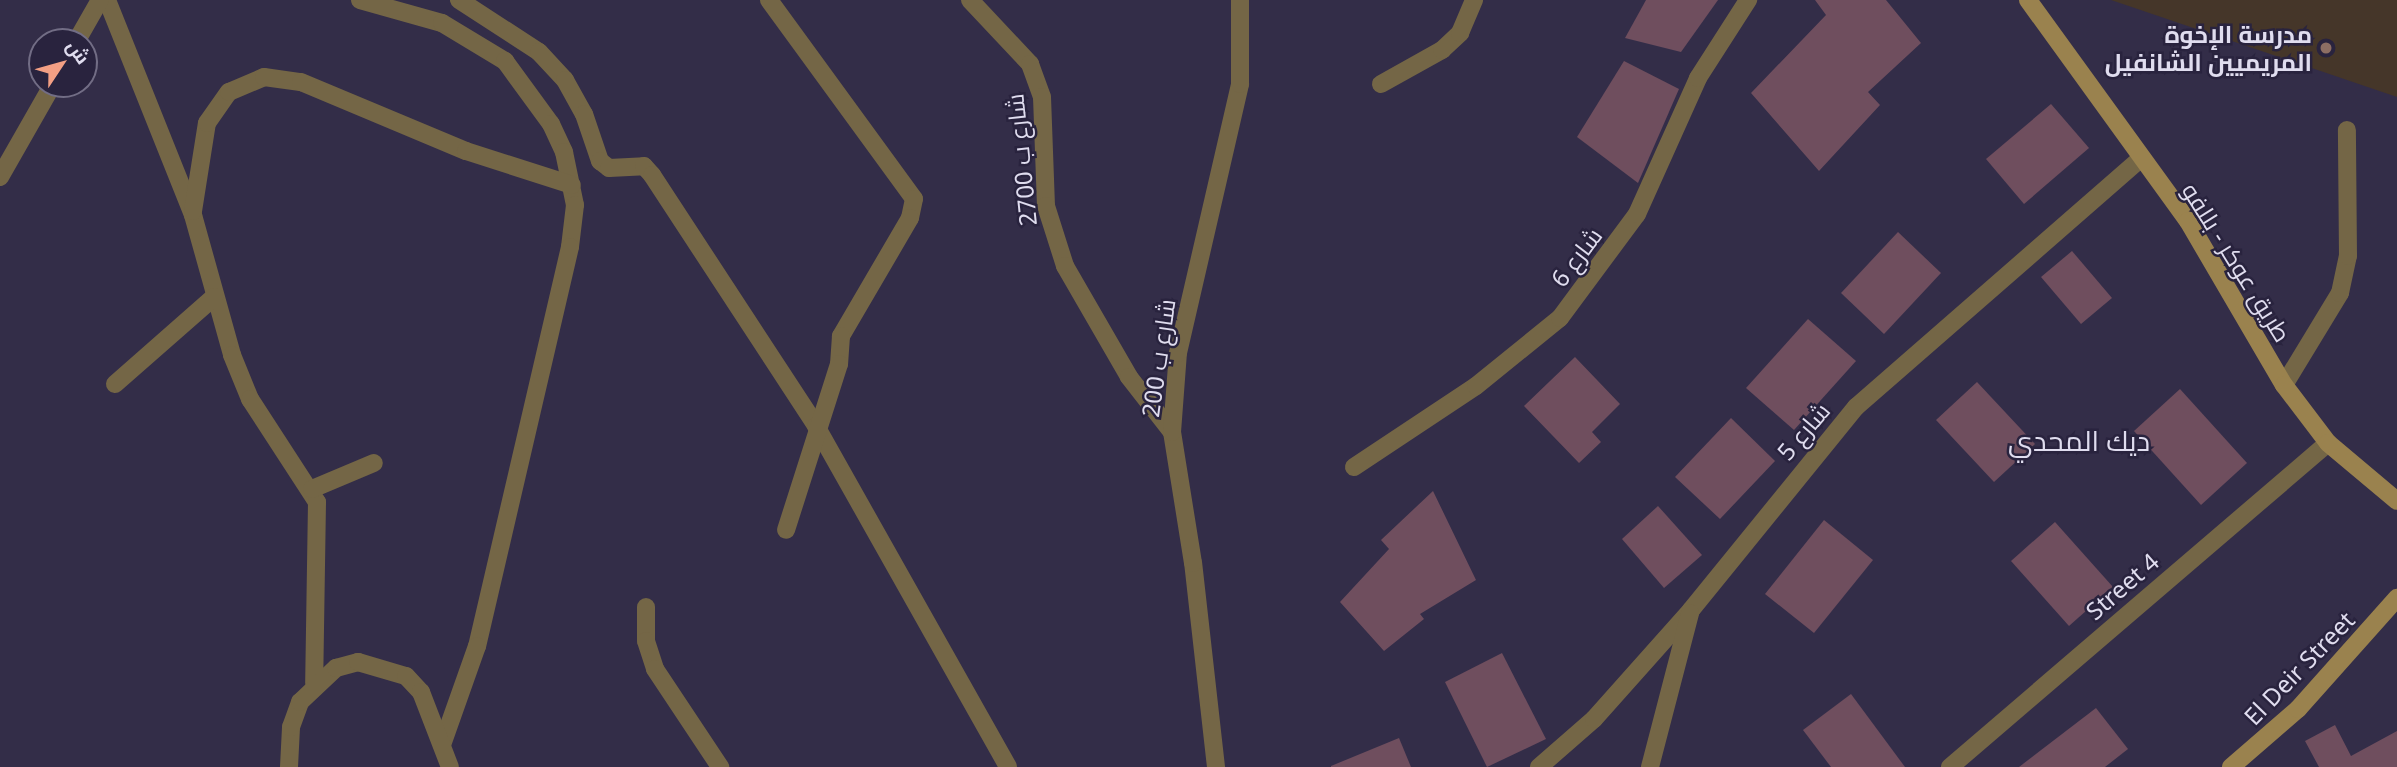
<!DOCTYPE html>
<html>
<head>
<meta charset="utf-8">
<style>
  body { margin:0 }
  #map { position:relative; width:2397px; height:767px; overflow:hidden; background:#332d48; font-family:"Noto Sans",Cairo,sans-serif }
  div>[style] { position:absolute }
  .education>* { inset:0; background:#453629 }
  .building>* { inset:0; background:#6f4e5e }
  .street>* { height:18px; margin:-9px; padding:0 9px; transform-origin:9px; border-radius:9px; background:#746646 }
  .secondary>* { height:18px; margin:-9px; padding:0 9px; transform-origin:9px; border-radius:9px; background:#9a824e }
  .dots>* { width:19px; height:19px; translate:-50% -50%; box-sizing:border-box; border:4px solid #29233e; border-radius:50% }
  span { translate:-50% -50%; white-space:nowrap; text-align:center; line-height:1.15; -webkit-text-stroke:5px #29233e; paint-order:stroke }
  .poi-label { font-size:24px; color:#e0ddef; font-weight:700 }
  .right { translate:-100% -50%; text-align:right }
  .street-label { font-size:24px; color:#e0ddef }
  .quarter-label { font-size:28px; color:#e0ddef }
  .north { position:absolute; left:28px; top:28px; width:70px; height:70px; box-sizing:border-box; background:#29233e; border:2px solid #726d85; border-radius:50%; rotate:54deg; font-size:19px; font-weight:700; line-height:28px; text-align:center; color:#e0ddef }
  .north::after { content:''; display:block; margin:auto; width:24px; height:32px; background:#f39f84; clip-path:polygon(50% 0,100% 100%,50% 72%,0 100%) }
</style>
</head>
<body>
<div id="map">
  <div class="education">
    <i style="clip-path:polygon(2111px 0,2397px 0,2397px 97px)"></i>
  </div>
  <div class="building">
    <i style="clip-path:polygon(1646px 0,1718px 0,1681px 52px,1625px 38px)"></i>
    <i style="clip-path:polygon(1815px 0,1886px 0,1921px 43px,1868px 92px,1880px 105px,1819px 171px,1751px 93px,1826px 15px)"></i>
    <i style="clip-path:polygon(1624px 61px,1679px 89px,1638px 183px,1577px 137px)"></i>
    <i style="clip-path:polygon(2051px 104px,2089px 148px,2024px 204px,1986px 159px)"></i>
    <i style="clip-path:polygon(1898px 232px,1941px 273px,1884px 334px,1841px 293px)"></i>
    <i style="clip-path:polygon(2072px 251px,2112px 298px,2081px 324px,2041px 277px)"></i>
    <i style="clip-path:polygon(1808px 319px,1856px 361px,1794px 430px,1746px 388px)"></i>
    <i style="clip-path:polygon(1575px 357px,1620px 404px,1592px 432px,1601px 442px,1579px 463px,1524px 406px)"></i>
    <i style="clip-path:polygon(1977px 382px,2035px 444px,1994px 482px,1936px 420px)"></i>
    <i style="clip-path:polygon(2180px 389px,2247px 463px,2201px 505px,2134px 431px)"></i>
    <i style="clip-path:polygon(1731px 418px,1775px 461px,1720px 519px,1675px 477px)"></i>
    <i style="clip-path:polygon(1433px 491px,1476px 580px,1420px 614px,1424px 619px,1384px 651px,1340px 602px,1389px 549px,1381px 540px)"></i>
    <i style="clip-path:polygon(1658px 506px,1702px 555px,1664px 588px,1622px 539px)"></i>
    <i style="clip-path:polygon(1824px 520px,1873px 560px,1814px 633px,1765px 594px)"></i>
    <i style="clip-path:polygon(2055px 522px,2113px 587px,2069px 626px,2011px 561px)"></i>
    <i style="clip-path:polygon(1502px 653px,1546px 739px,1487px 767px,1445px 682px)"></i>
    <i style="clip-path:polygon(1851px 694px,1905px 767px,1831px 767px,1803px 730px)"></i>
    <i style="clip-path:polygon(2096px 708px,2128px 749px,2105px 767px,2019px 767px)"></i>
    <i style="clip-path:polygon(2335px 725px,2351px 756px,2397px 731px,2397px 767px,2319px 767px,2305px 741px)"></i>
    <i style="clip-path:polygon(1399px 738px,1411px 767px,1331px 767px,1331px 766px)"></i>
  </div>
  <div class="street">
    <i style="left:107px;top:0;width:232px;rotate:68.2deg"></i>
    <i style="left:193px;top:215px;width:145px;rotate:74.4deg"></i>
    <i style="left:232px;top:355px;width:48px;rotate:67.8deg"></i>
    <i style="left:250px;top:399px;width:123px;rotate:57deg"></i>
    <i style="left:317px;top:502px;width:181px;rotate:90.9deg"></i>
    <i style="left:360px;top:0;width:85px;rotate:15.7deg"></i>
    <i style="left:442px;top:23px;width:74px;rotate:31.1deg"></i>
    <i style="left:505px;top:61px;width:78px;rotate:53.9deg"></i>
    <i style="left:551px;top:124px;width:31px;rotate:65deg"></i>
    <i style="left:564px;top:152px;width:54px;rotate:78.3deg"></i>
    <i style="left:575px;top:205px;width:42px;rotate:96.8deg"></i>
    <i style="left:570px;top:247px;width:410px;rotate:103.1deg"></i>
    <i style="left:477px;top:646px;width:102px;rotate:109.5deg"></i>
    <i style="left:459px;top:0;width:95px;rotate:33deg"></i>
    <i style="left:539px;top:52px;width:38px;rotate:47deg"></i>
    <i style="left:565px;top:80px;width:39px;rotate:61deg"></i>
    <i style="left:584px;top:114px;width:50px;rotate:71.2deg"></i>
    <i style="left:600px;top:161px;width:11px;rotate:38deg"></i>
    <i style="left:609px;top:168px;width:35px;rotate:-3deg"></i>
    <i style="left:644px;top:166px;width:12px;rotate:48deg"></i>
    <i style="left:652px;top:175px;width:300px;rotate:56.8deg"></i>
    <i style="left:816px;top:426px;width:391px;rotate:60.6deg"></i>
    <i style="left:769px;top:0;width:246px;rotate:53.9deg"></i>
    <i style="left:914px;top:199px;width:19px;rotate:102deg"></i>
    <i style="left:910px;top:218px;width:137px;rotate:120.3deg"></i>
    <i style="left:841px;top:336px;width:28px;rotate:94deg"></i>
    <i style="left:839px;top:364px;width:174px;rotate:107.7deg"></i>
    <i style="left:970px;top:0;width:88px;rotate:46.8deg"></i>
    <i style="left:1030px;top:64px;width:35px;rotate:70deg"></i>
    <i style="left:1042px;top:97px;width:109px;rotate:87.9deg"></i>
    <i style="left:1046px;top:206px;width:63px;rotate:72.4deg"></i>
    <i style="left:1065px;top:266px;width:128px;rotate:60deg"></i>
    <i style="left:1129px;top:377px;width:70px;rotate:52deg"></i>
    <i style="left:76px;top:42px;width:48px;rotate:-60.3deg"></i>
    <i style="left:1381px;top:84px;width:70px;rotate:-29.1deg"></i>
    <i style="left:1442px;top:50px;width:25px;rotate:-43deg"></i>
    <i style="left:1460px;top:33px;width:36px;rotate:-67deg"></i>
    <i style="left:0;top:177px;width:107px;rotate:-60.3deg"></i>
    <i style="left:193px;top:211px;width:89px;rotate:-81deg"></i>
    <i style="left:207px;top:123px;width:38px;rotate:-55deg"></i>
    <i style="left:229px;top:92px;width:38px;rotate:-23deg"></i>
    <i style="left:264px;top:77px;width:37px;rotate:8deg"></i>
    <i style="left:301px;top:82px;width:179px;rotate:22.7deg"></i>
    <i style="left:466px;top:151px;width:111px;rotate:17.8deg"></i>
    <i style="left:115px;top:384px;width:132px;rotate:-41.3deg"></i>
    <i style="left:2284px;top:385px;width:108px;rotate:-58.7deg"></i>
    <i style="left:2340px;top:293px;width:38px;rotate:-78deg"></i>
    <i style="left:2348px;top:256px;width:126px;rotate:-90.5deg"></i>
    <i style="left:1354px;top:467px;width:146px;rotate:-33.6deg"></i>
    <i style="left:1476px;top:386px;width:108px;rotate:-39deg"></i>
    <i style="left:1560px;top:318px;width:129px;rotate:-53.5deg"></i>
    <i style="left:1637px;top:214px;width:149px;rotate:-65.8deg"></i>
    <i style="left:1698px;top:78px;width:93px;rotate:-57.3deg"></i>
    <i style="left:312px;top:489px;width:67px;rotate:-22.8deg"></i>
    <i style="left:646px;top:607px;width:34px;rotate:90deg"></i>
    <i style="left:646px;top:641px;width:29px;rotate:72deg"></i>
    <i style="left:655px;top:669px;width:118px;rotate:56.4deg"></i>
    <i style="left:289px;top:767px;width:40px;rotate:-87.1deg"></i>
    <i style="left:291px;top:727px;width:27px;rotate:-70deg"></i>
    <i style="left:300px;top:702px;width:50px;rotate:-43.4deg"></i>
    <i style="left:336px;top:668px;width:23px;rotate:-15deg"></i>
    <i style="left:358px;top:662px;width:50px;rotate:16.3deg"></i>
    <i style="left:406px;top:676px;width:22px;rotate:47deg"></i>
    <i style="left:421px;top:692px;width:80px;rotate:68.9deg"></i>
    <i style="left:1216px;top:767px;width:205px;rotate:-96.4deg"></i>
    <i style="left:1193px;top:563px;width:133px;rotate:-99.1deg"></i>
    <i style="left:1172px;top:432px;width:79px;rotate:-85.7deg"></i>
    <i style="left:1178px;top:353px;width:276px;rotate:-77deg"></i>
    <i style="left:1240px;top:84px;width:84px;rotate:-90deg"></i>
    <i style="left:1539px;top:767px;width:73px;rotate:-41.1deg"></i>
    <i style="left:1594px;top:719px;width:146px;rotate:-48.3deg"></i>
    <i style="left:1691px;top:610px;width:262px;rotate:-50.9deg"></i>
    <i style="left:1856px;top:407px;width:376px;rotate:-41.1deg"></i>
    <i style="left:1650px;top:767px;width:159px;rotate:-75.4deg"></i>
    <i style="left:1950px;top:767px;width:498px;rotate:-40.6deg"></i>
  </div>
  <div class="secondary">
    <i style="left:2028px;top:0;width:273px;rotate:54.1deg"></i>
    <i style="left:2188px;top:221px;width:190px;rotate:59.7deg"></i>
    <i style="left:2284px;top:385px;width:73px;rotate:52.8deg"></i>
    <i style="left:2328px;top:443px;width:90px;rotate:40deg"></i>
    <i style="left:2231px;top:767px;width:89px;rotate:-40.9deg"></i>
    <i style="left:2298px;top:709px;width:149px;rotate:-48.3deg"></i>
  </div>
  <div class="dots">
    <i style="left:2326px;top:48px;background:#8d6e63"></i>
  </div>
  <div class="poi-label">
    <span class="right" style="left:2312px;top:48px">مدرسة الإخوة<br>المريميين الشانفيل</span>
  </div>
  <div class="street-label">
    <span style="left:1021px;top:160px;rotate:-96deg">شارع ب 2700</span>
    <span style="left:1576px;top:257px;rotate:-53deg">شارع 6</span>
    <span style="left:2237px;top:262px;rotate:58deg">طريق عوكر - بللفو</span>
    <span style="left:1158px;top:358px;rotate:-82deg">شارع ب 200</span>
    <span style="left:1803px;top:431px;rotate:-50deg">شارع 5</span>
    <span style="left:2122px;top:586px;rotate:-41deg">Street 4</span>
    <span style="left:2299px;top:668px;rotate:-46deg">El Deir Street</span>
  </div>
  <div class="quarter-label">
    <span style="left:2079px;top:440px">ديك المحدي</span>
  </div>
  <div class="north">ش</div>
</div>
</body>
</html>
